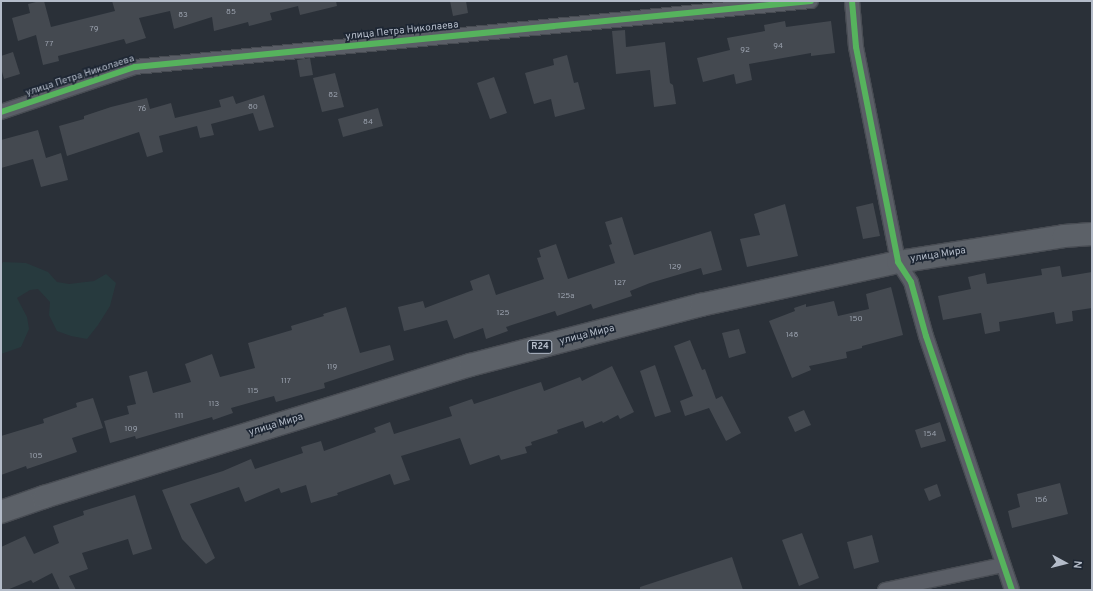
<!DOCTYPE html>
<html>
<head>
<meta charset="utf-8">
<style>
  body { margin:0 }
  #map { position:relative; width:1093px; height:591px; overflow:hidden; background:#2a3038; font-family:Overpass,sans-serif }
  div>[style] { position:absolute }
  .green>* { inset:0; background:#273a3e }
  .building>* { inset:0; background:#444950 }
  .roads { filter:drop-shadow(1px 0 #484c53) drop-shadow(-1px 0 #484c53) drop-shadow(0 1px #484c53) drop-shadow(0 -1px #484c53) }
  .street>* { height:14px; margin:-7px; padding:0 7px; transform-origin:7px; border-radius:7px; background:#5a5e66 }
  .primary>* { height:22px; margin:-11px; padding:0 11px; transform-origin:11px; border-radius:11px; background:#5c6168 }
  .cycleway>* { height:6px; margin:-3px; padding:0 3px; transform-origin:3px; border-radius:3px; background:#56b35d }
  span { translate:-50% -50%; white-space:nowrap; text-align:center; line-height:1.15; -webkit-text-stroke:3.5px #1d2633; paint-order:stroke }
  .number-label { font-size:8px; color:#989fab }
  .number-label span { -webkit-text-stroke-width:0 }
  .shield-label span { padding:1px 3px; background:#1d2633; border:1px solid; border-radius:3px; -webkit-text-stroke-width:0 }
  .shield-label { font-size:9px; color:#b4bcc9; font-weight:700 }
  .street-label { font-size:10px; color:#b4bcc9 }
  .frame { position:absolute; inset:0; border:2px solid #b4bcc9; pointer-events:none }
  .north { position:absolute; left:1045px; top:543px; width:40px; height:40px; -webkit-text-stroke:3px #1d2633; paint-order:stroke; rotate:97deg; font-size:11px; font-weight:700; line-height:16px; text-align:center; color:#b4bcc9 }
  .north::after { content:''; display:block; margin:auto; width:14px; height:18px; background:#b4bcc9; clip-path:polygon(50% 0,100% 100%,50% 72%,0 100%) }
</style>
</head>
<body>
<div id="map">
  <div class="green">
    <i style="clip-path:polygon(3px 262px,26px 263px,48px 272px,57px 282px,69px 284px,94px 281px,106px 274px,116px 283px,110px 306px,98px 325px,87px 339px,71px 336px,57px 331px,49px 315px,50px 302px,38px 289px,30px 290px,17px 298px,27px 317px,29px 329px,21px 347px,1px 354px,1px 265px)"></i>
  </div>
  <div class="building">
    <i style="clip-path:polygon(40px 1px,44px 1px,51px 27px,115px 11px,112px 1px,336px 1px,337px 6px,300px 15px,298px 6px,270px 13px,272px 20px,249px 26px,248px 22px,214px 31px,212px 17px,174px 29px,170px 11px,139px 18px,146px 38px,126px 44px,124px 39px,58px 56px,59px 61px,43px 65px,36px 35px,18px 41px,12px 18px,30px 13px,28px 4px)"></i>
    <i style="clip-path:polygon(450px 1px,466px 1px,468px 13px,453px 16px)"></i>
    <i style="clip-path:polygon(785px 21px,786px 27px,831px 21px,835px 53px,811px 56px,811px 53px,749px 64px,752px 80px,736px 84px,734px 74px,703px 82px,697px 58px,730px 50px,727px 38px,765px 31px,764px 25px)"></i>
    <i style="clip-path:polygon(625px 30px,626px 47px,665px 42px,670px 83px,673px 85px,676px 104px,654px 107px,650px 70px,616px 74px,612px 31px)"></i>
    <i style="clip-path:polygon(13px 52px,20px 74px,4px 79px,1px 68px,1px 56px)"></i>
    <i style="clip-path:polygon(567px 55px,574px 83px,578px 82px,585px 109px,555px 117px,551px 99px,534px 104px,525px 73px,554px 65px,553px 59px)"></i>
    <i style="clip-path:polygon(310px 58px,313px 75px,300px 77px,297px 60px)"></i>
    <i style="clip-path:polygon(335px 73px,344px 107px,322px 112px,313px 78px)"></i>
    <i style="clip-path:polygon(494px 77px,507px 113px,490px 119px,477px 83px)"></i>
    <i style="clip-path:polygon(264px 95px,274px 127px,259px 131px,253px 113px,211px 124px,214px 135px,200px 138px,197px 126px,159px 136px,163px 152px,147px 157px,139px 132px,67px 156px,59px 126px,84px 119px,84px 116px,111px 107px,147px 98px,150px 109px,171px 103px,175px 118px,221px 107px,219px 100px,233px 96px,236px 104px)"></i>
    <i style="clip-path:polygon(378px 108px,383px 126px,343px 137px,338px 119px)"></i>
    <i style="clip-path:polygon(38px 130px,46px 158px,61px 153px,68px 180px,41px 187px,33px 159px,1px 168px,1px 140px)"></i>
    <i style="clip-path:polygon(873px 203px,880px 236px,863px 239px,856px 207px)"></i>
    <i style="clip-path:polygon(785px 204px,798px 256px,747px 267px,740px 239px,760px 235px,754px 214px)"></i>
    <i style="clip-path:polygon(622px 217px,634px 255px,711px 231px,722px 270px,703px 275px,701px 268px,650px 283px,630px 291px,632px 296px,593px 309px,591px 304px,557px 316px,555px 311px,506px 327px,508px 331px,486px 339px,483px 328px,454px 339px,447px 320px,404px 331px,398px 307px,423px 301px,425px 308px,473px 290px,470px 281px,489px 274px,496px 295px,544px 279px,537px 258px,541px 257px,539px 250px,556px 244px,568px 279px,615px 263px,609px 245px,612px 244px,605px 222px)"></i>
    <i style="clip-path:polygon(1060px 266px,1062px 277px,1092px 272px,1092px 308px,1072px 311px,1073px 321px,1056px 324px,1054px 312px,999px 322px,1000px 331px,985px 334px,981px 313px,943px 320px,938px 296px,971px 289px,968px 277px,985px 273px,987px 284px,1042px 275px,1041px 269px)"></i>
    <i style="clip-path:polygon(891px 287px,903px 335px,862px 346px,862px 348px,846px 352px,847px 358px,809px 366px,811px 370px,792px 378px,769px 321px,795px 311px,794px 308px,806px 304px,806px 307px,834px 301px,838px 316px,869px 309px,866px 294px)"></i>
    <i style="clip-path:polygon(346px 307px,360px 353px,390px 345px,394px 360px,324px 383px,325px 388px,276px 402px,274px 396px,231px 408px,233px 413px,213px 420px,212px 417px,136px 439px,135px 436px,110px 443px,104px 421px,129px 414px,127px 406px,136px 404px,129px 376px,147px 371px,153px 393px,191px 382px,185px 364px,212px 354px,220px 377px,255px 368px,248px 343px,292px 330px,291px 326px,324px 316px,323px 314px)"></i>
    <i style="clip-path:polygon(739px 329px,746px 353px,729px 358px,722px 333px)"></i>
    <i style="clip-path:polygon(690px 340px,702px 370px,705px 369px,716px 399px,722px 396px,741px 433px,726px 441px,709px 408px,685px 416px,680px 401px,693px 396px,674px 346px)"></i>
    <i style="clip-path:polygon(655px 365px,671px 412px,655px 417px,640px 371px)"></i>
    <i style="clip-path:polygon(612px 366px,634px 412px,620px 419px,618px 415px,603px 423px,602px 421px,585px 428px,583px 421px,557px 430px,558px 433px,531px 442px,532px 445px,525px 447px,527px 453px,501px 460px,499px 455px,470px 465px,460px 438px,401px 456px,410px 480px,394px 485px,390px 474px,337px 493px,338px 495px,311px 503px,306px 485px,281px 493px,279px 488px,245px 502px,239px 487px,190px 504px,215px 558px,206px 564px,182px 539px,162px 490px,223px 471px,251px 459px,255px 469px,303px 453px,301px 447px,321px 441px,324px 451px,376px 432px,374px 428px,390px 422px,394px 434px,452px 416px,449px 407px,472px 399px,474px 404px,541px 382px,544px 391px,580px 377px,582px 381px)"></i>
    <i style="clip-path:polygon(93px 398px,103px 428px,72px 438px,77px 452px,27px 469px,26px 466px,1px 475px,1px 436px,44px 423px,43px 419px,77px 407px,76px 403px)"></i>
    <i style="clip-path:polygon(804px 410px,811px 425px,795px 432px,788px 417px)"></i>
    <i style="clip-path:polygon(940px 422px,946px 441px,921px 448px,915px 430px)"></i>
    <i style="clip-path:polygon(1060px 483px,1068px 514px,1012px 528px,1008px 511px,1020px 507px,1017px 494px)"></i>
    <i style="clip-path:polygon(937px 484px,941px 496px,929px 501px,924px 489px)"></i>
    <i style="clip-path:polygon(135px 495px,152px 549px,133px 555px,128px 539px,82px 553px,88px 569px,69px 576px,76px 590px,60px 590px,52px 573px,33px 583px,31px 580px,7px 590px,1px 590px,1px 547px,25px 536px,34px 554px,59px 543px,53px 526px,84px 515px,83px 511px)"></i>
    <i style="clip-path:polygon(802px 533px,819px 578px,799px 586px,782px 540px)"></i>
    <i style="clip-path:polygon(872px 535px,879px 562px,854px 569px,847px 542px)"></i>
    <i style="clip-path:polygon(732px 557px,743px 590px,640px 590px,640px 587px)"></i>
  </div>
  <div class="roads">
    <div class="street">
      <i style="left:852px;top:1px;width:46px;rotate:85deg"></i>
      <i style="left:856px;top:47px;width:219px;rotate:78.9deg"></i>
      <i style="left:898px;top:262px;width:24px;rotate:57deg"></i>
      <i style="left:911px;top:282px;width:56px;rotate:74.5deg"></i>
      <i style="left:926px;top:336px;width:268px;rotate:71.3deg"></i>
      <i style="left:1px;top:112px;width:141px;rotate:-18.6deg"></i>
      <i style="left:135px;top:67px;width:679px;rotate:-5.58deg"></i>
      <i style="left:885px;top:590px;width:121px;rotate:-12deg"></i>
    </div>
    <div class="primary">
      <i style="left:1px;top:512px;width:46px;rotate:-19.2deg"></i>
      <i style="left:44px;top:497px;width:446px;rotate:-17.2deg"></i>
      <i style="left:470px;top:365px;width:239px;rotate:-14.6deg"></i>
      <i style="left:701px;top:305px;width:202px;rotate:-12.3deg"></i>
      <i style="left:898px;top:262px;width:168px;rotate:-8.9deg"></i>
      <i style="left:1064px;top:236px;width:28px;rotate:-4deg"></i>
    </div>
  </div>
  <div class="cycleway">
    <i style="left:852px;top:1px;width:46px;rotate:85deg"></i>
    <i style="left:856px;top:47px;width:219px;rotate:78.9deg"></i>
    <i style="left:898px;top:262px;width:24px;rotate:57deg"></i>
    <i style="left:911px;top:282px;width:56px;rotate:74.5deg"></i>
    <i style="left:926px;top:336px;width:268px;rotate:71.3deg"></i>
    <i style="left:1px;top:112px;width:141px;rotate:-18.6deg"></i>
    <i style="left:135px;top:67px;width:679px;rotate:-5.58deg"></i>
  </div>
  <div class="number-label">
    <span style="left:231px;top:13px">85</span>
    <span style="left:183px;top:16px">83</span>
    <span style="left:94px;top:30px">79</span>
    <span style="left:49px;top:45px">77</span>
    <span style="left:778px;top:47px">94</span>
    <span style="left:745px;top:51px">92</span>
    <span style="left:333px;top:96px">82</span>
    <span style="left:253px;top:108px">80</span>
    <span style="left:142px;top:110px">76</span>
    <span style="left:368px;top:123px">84</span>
    <span style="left:675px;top:268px">129</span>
    <span style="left:620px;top:284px">127</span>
    <span style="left:566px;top:297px">125а</span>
    <span style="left:503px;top:314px">125</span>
    <span style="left:856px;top:320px">150</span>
    <span style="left:792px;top:336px">148</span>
    <span style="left:332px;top:368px">119</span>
    <span style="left:286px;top:382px">117</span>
    <span style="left:253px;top:392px">115</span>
    <span style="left:214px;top:405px">113</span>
    <span style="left:179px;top:417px">111</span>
    <span style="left:131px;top:430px">109</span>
    <span style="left:930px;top:435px">154</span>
    <span style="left:36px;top:457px">105</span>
    <span style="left:1041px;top:501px">156</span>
  </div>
  <div class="shield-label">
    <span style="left:540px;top:347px">R24</span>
  </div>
  <div class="street-label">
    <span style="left:402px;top:31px;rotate:-6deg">улица Петра Николаева</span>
    <span style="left:80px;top:76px;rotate:-18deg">улица Петра Николаева</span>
    <span style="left:938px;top:255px;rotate:-9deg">улица Мира</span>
    <span style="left:587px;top:335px;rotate:-14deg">улица Мира</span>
    <span style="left:276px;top:425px;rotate:-17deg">улица Мира</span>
  </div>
  <div class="frame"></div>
  <div class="north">N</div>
</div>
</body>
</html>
